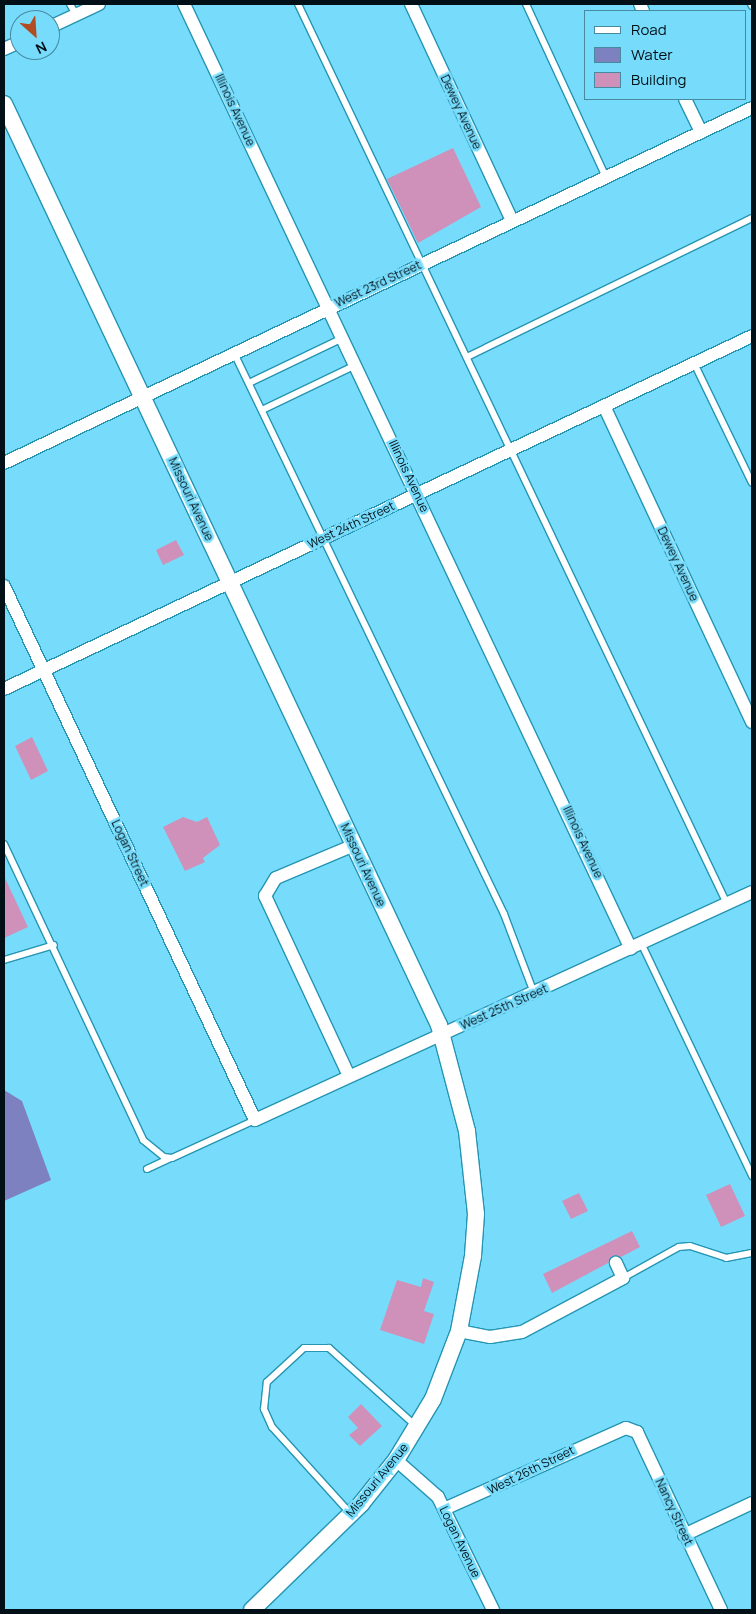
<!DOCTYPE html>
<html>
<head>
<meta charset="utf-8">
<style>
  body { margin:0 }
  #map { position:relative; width:756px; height:1614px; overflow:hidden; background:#77dcfc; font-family:Manrope,sans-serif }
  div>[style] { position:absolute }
  .water>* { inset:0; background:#7e81bf }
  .building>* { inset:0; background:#cf90b9 }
  .roads { filter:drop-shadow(1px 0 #2595b2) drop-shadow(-1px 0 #2595b2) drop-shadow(0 1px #2595b2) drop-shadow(0 -1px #2595b2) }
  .service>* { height:6px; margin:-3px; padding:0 3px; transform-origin:3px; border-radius:3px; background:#fff }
  .minor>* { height:12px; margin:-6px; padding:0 6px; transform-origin:6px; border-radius:6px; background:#fff }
  .tertiary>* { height:16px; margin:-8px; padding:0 8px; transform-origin:8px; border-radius:8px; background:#fff }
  span { translate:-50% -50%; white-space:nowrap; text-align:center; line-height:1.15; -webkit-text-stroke:5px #77dcfc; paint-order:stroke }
  .street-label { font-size:12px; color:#001016 }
  .frame { position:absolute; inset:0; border:5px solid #001016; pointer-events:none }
  .legend { position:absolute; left:584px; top:10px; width:162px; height:90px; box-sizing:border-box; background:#77dcfc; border:1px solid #478aa0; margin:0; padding:6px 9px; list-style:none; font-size:15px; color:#001016 }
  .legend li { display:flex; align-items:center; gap:10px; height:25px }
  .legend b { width:25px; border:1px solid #478aa0 }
  .north { position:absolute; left:10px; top:10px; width:50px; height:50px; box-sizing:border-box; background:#77dcfc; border:1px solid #478aa0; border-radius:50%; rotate:154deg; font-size:14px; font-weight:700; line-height:20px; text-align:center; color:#001016 }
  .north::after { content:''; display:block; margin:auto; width:18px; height:22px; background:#b24c23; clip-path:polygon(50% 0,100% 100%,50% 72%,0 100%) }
</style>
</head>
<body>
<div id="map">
  <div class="water">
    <i style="clip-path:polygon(4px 1090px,22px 1101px,51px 1180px,4px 1201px)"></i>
  </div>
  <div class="building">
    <i style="clip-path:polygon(453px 148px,481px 207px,418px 243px,387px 179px)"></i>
    <i style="clip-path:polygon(176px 540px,184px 555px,163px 565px,156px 550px)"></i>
    <i style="clip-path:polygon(32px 737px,48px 771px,31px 780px,15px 746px)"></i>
    <i style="clip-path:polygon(183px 817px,197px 822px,207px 817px,220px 845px,203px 858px,205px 862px,185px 871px,163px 827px)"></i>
    <i style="clip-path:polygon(4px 876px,28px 927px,4px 938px)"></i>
    <i style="clip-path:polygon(730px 1184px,745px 1216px,721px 1227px,706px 1195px)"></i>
    <i style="clip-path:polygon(579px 1193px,588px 1211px,571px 1219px,562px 1201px)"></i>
    <i style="clip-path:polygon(632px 1231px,640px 1247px,621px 1257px,612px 1256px,608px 1263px,552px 1293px,543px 1274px)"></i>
    <i style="clip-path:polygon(423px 1278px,434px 1282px,424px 1311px,434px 1314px,424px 1344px,380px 1330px,397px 1280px,421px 1287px)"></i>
    <i style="clip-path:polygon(361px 1404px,382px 1426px,360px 1446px,349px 1435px,358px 1428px,348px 1417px)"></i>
  </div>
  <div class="roads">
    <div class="service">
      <i style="left:70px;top:4px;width:13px;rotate:61deg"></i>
      <i style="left:298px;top:4px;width:997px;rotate:64.51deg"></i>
      <i style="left:526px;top:4px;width:191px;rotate:65.2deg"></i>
      <i style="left:751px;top:4px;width:2px;rotate:63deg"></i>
      <i style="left:234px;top:353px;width:623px;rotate:64.3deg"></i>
      <i style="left:504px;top:914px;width:85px;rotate:69.2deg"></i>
      <i style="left:467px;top:357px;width:317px;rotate:-26deg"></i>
      <i style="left:694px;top:363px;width:133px;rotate:64.2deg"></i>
      <i style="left:249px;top:383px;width:104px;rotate:-25.6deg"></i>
      <i style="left:262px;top:410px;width:104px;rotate:-25.6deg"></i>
      <i style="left:4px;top:844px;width:327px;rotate:64.8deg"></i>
      <i style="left:143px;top:1140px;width:27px;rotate:39deg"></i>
      <i style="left:164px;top:1157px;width:8px;rotate:7deg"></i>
      <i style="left:172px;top:1158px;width:91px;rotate:-24.6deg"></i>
      <i style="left:642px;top:945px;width:256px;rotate:64.5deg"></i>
      <i style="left:4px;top:960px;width:52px;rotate:-16.7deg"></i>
      <i style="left:147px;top:1169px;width:26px;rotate:-25deg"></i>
      <i style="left:623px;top:1278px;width:64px;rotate:-29deg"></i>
      <i style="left:679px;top:1247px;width:11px;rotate:-5deg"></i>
      <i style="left:690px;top:1246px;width:38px;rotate:18deg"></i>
      <i style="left:726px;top:1258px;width:26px;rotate:-11deg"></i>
      <i style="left:350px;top:1513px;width:116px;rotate:-132.2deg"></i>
      <i style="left:272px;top:1427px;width:20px;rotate:-114deg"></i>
      <i style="left:264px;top:1409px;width:27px;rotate:-84deg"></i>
      <i style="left:267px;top:1382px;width:50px;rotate:-42.6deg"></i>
      <i style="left:304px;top:1348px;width:25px"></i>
      <i style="left:329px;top:1348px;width:117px;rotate:41.9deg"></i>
    </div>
    <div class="minor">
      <i style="left:184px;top:4px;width:1045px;rotate:64.69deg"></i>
      <i style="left:411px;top:4px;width:239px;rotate:65deg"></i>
      <i style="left:640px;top:4px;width:8px;rotate:67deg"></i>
      <i style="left:50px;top:27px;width:54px;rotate:-25.1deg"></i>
      <i style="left:4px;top:49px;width:17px;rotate:-24deg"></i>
      <i style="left:685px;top:99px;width:37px;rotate:64deg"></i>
      <i style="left:604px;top:406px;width:349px;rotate:64.9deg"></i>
      <i style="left:4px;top:463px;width:828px;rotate:-25.39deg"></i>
      <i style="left:4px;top:586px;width:590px;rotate:64.82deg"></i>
      <i style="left:255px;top:1120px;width:547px;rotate:-24.64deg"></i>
      <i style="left:4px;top:689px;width:827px;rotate:-25.26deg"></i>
      <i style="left:349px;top:1076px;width:199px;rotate:-115deg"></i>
      <i style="left:265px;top:896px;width:21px;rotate:-59deg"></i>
      <i style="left:276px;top:878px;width:85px;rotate:-22.9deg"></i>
      <i style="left:459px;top:1331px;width:32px;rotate:11deg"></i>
      <i style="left:490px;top:1337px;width:32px;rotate:-9deg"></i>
      <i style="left:522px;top:1332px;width:115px;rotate:-28.1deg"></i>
      <i style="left:623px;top:1278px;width:17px;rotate:-115deg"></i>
      <i style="left:396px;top:1460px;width:56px;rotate:41.4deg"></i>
      <i style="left:438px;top:1497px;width:126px;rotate:64deg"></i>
      <i style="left:444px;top:1509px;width:199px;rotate:-24deg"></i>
      <i style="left:626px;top:1428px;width:12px;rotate:20deg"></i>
      <i style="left:637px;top:1432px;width:197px;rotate:64.7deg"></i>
      <i style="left:684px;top:1535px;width:75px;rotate:-25.2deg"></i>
    </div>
    <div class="tertiary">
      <i style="left:4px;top:104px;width:1019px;rotate:64.72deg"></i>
      <i style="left:439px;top:1025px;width:110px;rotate:75.2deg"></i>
      <i style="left:467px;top:1131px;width:83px;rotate:83.8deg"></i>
      <i style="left:476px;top:1214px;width:42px;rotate:94.1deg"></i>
      <i style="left:473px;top:1256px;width:76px;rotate:100.6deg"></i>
      <i style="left:459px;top:1331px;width:73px;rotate:110.9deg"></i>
      <i style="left:433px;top:1399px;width:71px;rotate:121.2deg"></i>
      <i style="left:396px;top:1460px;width:56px;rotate:128.5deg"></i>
      <i style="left:361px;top:1504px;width:152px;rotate:135.8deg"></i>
    </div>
  </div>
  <div class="street-label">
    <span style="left:235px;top:110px;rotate:65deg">Illinois Avenue</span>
    <span style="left:461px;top:112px;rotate:65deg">Dewey Avenue</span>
    <span style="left:378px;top:284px;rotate:-25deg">West 23rd Street</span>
    <span style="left:409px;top:476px;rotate:65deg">Illinois Avenue</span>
    <span style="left:191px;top:499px;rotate:65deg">Missouri Avenue</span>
    <span style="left:351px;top:525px;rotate:-25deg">West 24th Street</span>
    <span style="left:678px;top:564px;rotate:65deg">Dewey Avenue</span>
    <span style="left:583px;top:842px;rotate:65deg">Illinois Avenue</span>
    <span style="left:130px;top:853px;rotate:65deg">Logan Street</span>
    <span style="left:363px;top:865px;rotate:65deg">Missouri Avenue</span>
    <span style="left:504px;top:1007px;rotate:-24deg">West 25th Street</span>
    <span style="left:531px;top:1470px;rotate:-26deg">West 26th Street</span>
    <span style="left:377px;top:1480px;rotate:-51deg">Missouri Avenue</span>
    <span style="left:674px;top:1512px;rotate:65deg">Nancy Street</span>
    <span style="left:460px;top:1542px;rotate:64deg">Logan Avenue</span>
  </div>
  <div class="frame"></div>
  <ul class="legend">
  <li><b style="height:6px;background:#fff"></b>Road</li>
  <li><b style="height:14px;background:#7e81bf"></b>Water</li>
  <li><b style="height:14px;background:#cf90b9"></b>Building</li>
  </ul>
  <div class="north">N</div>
</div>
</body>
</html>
